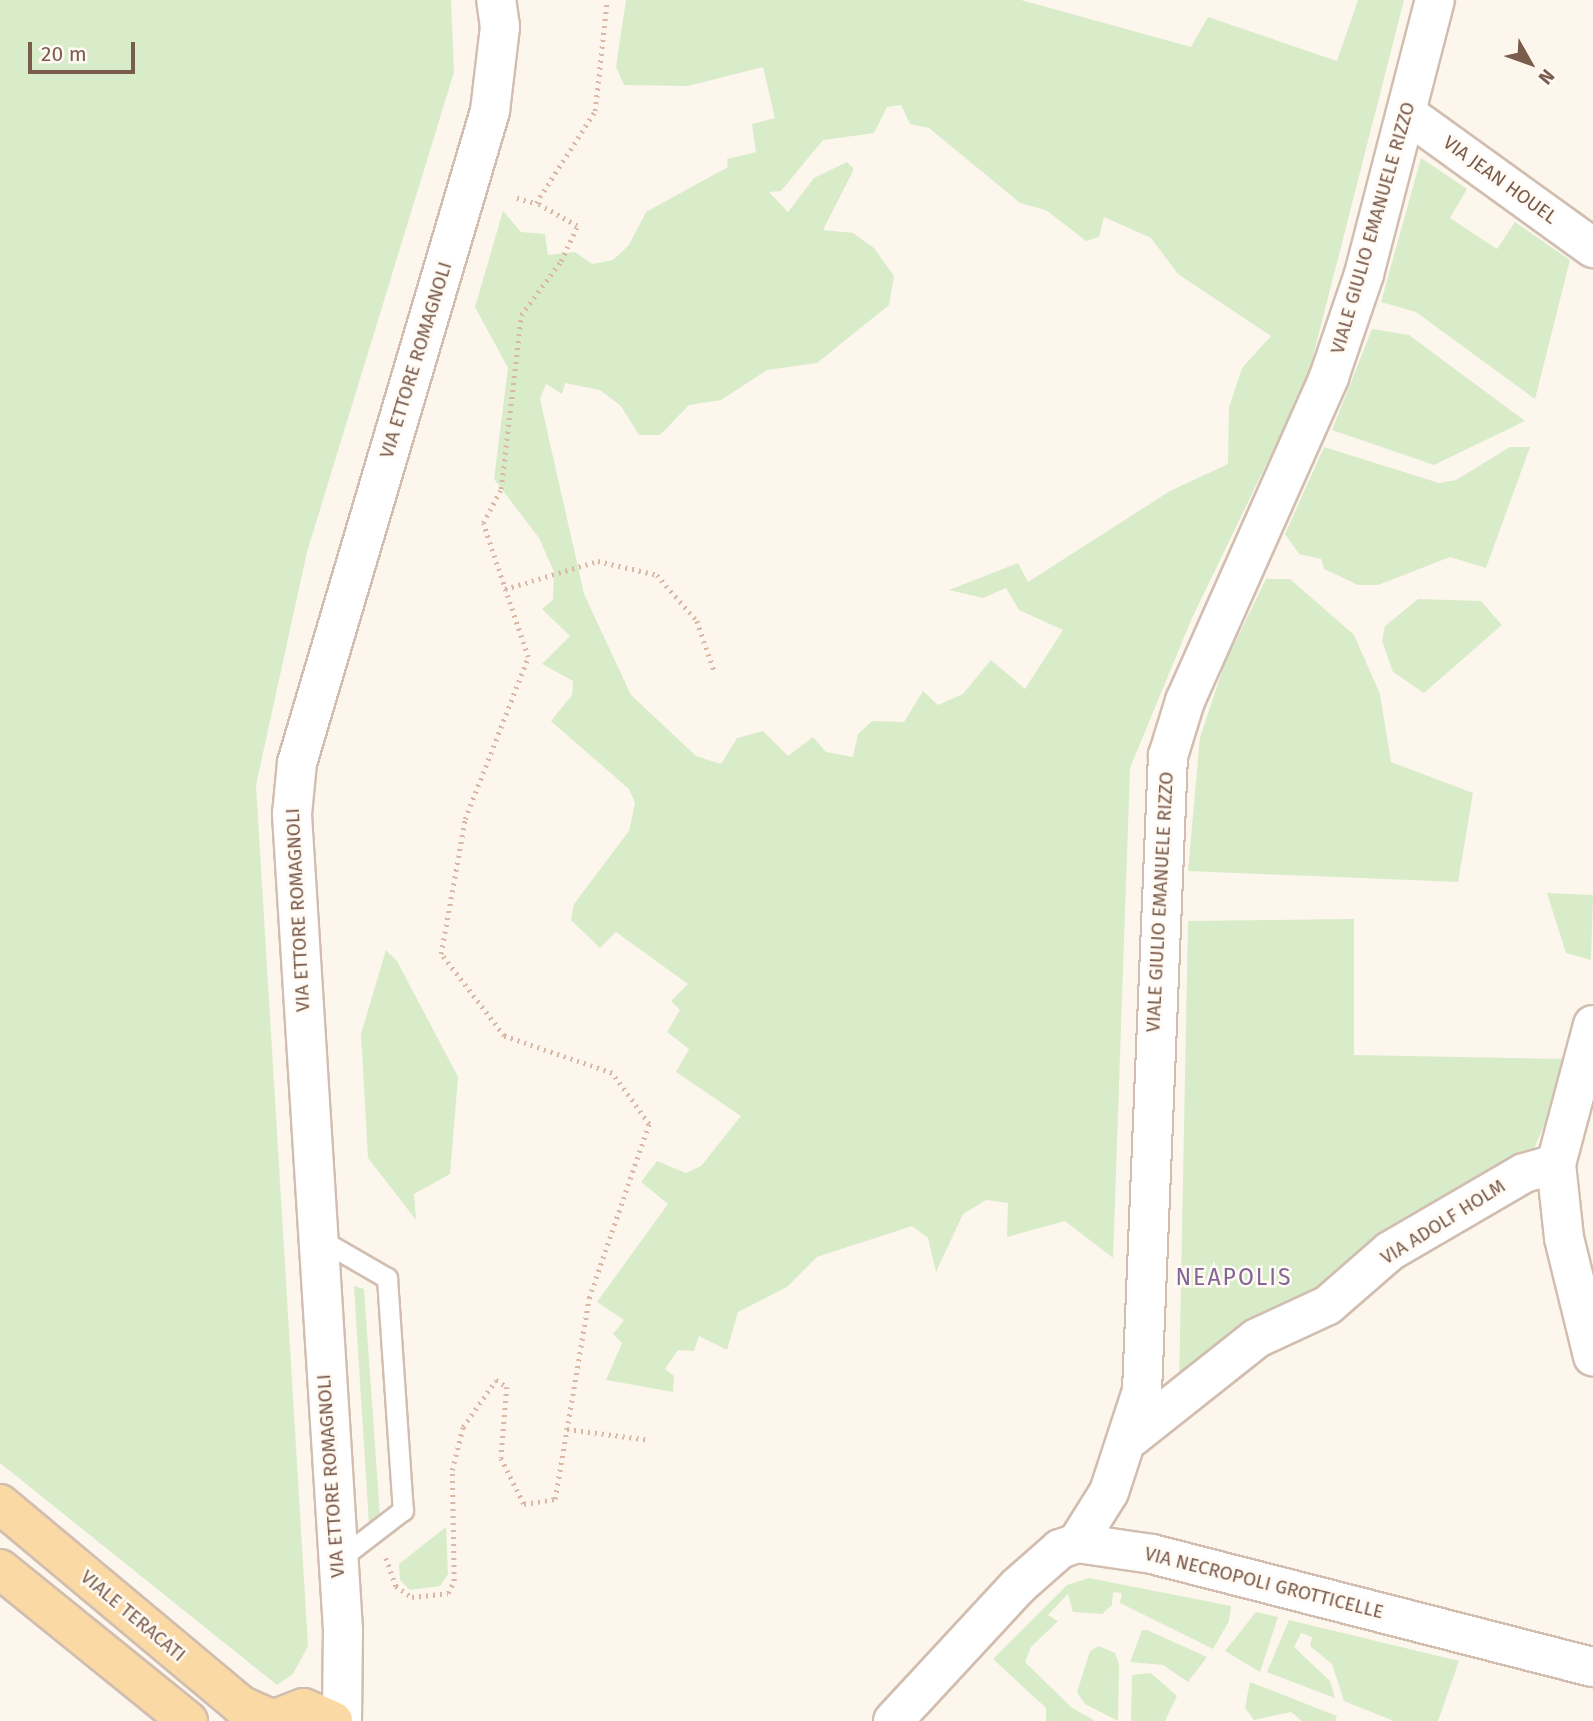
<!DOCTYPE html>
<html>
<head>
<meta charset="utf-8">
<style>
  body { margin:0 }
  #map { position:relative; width:1593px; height:1721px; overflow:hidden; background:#fdf6ec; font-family:"Fira Sans",sans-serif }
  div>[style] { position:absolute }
  .green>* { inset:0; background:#d8ecc9 }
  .path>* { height:4.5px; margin-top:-2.25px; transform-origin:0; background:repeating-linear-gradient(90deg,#d9b8a5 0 2px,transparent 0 7px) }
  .roads { filter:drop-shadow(2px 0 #d1beb0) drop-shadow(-2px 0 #d1beb0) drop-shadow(0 2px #d1beb0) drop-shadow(0 -2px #d1beb0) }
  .service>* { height:19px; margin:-9.5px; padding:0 9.5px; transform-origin:9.5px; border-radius:9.5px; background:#fff }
  .minor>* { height:38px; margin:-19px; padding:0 19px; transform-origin:19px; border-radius:19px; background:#fff }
  .secondary>* { height:38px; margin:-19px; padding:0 19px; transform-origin:19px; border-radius:19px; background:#fff }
  .primary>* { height:38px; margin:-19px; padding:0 19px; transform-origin:19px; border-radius:19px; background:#fbd9a5 }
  span { translate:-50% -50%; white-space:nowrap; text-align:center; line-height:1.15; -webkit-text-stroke:5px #fffaf3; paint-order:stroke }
  .street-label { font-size:19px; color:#7a5c4d }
  .quarter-label { font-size:23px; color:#846695; letter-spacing:2px }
  .north { position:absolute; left:1495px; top:28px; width:70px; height:70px; -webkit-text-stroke:5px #fffaf3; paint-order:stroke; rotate:130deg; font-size:19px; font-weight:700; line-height:28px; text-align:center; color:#7a5c4d }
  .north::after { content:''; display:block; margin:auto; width:24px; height:32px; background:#7a5c4d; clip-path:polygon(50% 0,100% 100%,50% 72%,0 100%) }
  .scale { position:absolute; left:28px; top:42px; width:107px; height:32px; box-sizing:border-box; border:4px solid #7a5c4d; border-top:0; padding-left:9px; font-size:21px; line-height:24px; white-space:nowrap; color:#7a5c4d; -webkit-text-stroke:5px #fffaf3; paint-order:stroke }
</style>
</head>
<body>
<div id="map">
  <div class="green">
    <i style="clip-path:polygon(0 0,451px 0,454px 72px,307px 552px,256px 785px,308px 1646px,293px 1674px,277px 1685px,0 1463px)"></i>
    <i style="clip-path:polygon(evenodd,626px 0,1021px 0,1191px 47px,1208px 17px,1337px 61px,1358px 0,1404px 0,1307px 380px,1192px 618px,1130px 768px,1113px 1258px,1065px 1221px,1007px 1237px,1008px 1203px,986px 1200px,963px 1214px,936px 1272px,928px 1238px,912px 1226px,817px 1257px,787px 1287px,738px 1312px,727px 1350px,699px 1336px,694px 1351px,678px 1350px,665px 1369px,674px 1376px,673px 1392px,606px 1380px,622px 1343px,613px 1334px,624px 1320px,597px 1302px,668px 1204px,641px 1182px,657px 1161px,686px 1173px,701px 1166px,741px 1116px,676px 1072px,689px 1049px,667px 1032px,680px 1010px,671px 1001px,688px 984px,616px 932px,600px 948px,571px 920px,574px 904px,629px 831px,635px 803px,629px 789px,551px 721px,572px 695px,573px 681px,542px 664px,570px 636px,542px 609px,553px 600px,554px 572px,539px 538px,494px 479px,508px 368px,475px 307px,503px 211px,521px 232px,545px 234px,548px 255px,575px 252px,592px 264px,613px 260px,629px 245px,646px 212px,728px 167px,727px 159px,756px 152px,752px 124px,775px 118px,763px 67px,688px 86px,624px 85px,616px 67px,626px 0,901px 105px,910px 124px,929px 128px,1020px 203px,1046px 210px,1086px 241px,1099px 237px,1104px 217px,1151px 238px,1178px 274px,1271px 336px,1242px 368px,1229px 407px,1228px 464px,1170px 491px,1028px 582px,1018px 563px,949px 590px,983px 598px,1006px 588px,1019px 610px,1063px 630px,1025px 689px,991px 660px,963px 694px,938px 705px,923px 691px,904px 722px,872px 721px,858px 734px,853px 757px,826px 752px,813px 737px,788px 756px,763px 731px,737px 738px,721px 764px,696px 756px,631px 695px,584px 594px,540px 399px,546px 384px,562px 394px,565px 383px,600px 390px,621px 406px,639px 435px,660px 435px,689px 405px,721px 400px,767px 370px,817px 363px,889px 305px,894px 276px,874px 248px,853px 233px,823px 230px,854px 169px,847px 162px,814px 178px,788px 212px,769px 192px,781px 191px,823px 140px,874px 133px,887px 107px,901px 105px)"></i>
    <i style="clip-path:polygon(1421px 158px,1467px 189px,1450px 218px,1497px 249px,1515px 222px,1570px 260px,1535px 399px,1416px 312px,1381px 302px)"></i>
    <i style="clip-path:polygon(1372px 329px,1409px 335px,1525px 421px,1434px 465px,1332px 430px)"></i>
    <i style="clip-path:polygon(1324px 447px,1439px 483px,1456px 480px,1510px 447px,1530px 447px,1486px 568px,1450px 557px,1378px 585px,1358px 585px,1324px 569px,1321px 559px,1299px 554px,1285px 534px)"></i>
    <i style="clip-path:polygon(1266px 579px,1290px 579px,1354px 635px,1380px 694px,1391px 762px,1473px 793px,1458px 882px,1188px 871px,1200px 737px,1225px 663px)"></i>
    <i style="clip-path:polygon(1418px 599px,1481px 601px,1502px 625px,1424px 693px,1393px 672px,1382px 641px,1385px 626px)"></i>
    <i style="clip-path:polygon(1547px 893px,1593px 895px,1591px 960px,1566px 953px)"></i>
    <i style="clip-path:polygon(1354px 919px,1354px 1055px,1567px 1059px,1556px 1097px,1534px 1149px,1179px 1387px,1188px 921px)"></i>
    <i style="clip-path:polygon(386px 950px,397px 961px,458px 1077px,450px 1174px,414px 1194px,416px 1220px,368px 1158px,361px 1034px)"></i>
    <i style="clip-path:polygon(354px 1286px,364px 1289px,380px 1517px,369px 1525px)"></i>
    <i style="clip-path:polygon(446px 1527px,448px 1574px,440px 1586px,410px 1590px,400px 1580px,399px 1564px)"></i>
    <i style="clip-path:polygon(1089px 1578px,1231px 1606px,1229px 1621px,1213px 1649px,1120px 1603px,1122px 1593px,1113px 1592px,1112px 1605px,1102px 1614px,1073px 1612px,1068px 1594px,1048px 1615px,1058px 1621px,1031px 1647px,1025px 1662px,1071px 1707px,1095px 1721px,1046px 1721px,1046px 1708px,993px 1659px,1067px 1585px)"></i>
    <i style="clip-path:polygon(1256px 1612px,1278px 1617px,1260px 1672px,1225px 1651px)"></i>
    <i style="clip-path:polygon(1289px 1620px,1459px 1661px,1438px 1721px,1394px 1721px,1344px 1701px,1332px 1664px,1310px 1646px,1312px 1637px,1301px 1633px,1294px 1647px,1330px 1681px,1335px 1698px,1267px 1672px)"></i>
    <i style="clip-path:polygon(1142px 1630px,1147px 1630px,1207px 1657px,1188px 1682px,1163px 1665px,1130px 1662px)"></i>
    <i style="clip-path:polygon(1099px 1646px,1115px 1653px,1119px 1664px,1118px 1721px,1085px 1704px,1077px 1692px,1090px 1651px)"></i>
    <i style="clip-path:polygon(1151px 1673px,1177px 1696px,1165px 1721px,1131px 1721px,1132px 1675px)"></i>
    <i style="clip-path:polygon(1250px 1682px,1337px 1716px,1335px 1721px,1302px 1721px,1291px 1712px,1254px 1720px,1245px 1708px)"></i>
  </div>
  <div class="path">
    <i style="left:517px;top:198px;width:20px;rotate:15deg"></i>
    <i style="left:505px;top:589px;width:97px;rotate:-16.8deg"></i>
    <i style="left:598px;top:561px;width:61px;rotate:13.3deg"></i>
    <i style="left:657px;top:575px;width:61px;rotate:49deg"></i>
    <i style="left:697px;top:621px;width:52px;rotate:70.9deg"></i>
    <i style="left:567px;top:1429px;width:84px;rotate:7.5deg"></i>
    <i style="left:386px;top:1558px;width:30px;rotate:70deg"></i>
    <i style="left:396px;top:1586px;width:19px;rotate:35deg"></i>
    <i style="left:412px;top:1597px;width:36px;rotate:-6deg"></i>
    <i style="left:448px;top:1593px;width:13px;rotate:-63deg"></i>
    <i style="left:454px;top:1581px;width:111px;rotate:-91deg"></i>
    <i style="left:452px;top:1470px;width:44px;rotate:-75.7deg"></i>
    <i style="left:463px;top:1427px;width:57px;rotate:-54.9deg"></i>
    <i style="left:496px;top:1380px;width:13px;rotate:32deg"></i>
    <i style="left:507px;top:1387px;width:71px;rotate:94.8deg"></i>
    <i style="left:501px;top:1458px;width:51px;rotate:63.4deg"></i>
    <i style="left:524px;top:1504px;width:31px;rotate:-9deg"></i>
    <i style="left:555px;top:1499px;width:204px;rotate:-80.4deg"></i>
    <i style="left:589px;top:1298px;width:184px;rotate:-71deg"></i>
    <i style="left:649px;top:1124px;width:63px;rotate:-126deg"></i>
    <i style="left:612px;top:1073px;width:114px;rotate:-161.1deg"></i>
    <i style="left:504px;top:1036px;width:103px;rotate:-127.5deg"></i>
    <i style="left:441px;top:954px;width:137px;rotate:-79.9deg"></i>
    <i style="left:465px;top:819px;width:174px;rotate:-68.7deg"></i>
    <i style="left:528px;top:657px;width:141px;rotate:-108.6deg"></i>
    <i style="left:483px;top:523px;width:38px;rotate:-62deg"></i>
    <i style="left:501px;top:489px;width:175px;rotate:-83.4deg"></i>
    <i style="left:521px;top:315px;width:67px;rotate:-53.5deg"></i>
    <i style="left:561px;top:261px;width:38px;rotate:-65deg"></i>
    <i style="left:577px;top:226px;width:47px;rotate:-150.7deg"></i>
    <i style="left:536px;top:203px;width:109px;rotate:-57.3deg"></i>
    <i style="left:595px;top:111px;width:112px;rotate:-83.8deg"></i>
  </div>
  <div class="roads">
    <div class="service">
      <i style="left:316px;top:1237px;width:82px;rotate:30deg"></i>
      <i style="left:387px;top:1278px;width:233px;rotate:86.1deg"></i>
      <i style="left:403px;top:1510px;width:82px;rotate:142.4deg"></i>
    </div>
    <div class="minor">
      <i style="left:1406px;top:113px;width:231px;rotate:35.8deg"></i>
      <i style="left:1593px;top:1025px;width:144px;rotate:104.9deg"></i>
      <i style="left:1556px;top:1164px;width:74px;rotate:83.8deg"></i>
      <i style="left:1564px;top:1238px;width:122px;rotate:76.2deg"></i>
      <i style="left:1132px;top:1437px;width:159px;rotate:-38.4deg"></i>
      <i style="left:1257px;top:1338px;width:78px;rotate:-24.9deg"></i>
      <i style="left:1328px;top:1305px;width:82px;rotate:-41.1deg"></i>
      <i style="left:1390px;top:1251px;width:155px;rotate:-30.2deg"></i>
      <i style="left:1524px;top:1173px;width:33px;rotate:-16deg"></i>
      <i style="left:1077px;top:1543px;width:60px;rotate:-57.9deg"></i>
      <i style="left:1109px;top:1492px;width:106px;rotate:-71.9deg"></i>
      <i style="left:1142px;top:1391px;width:636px;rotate:-87.66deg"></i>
      <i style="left:1168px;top:756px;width:58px;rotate:-72.8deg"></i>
      <i style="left:1185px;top:701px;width:355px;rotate:-66deg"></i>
      <i style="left:1329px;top:377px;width:109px;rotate:-71.2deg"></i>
      <i style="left:1364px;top:274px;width:283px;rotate:-75.5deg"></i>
    </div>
    <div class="secondary">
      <i style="left:342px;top:1721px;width:91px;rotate:-89.4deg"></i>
      <i style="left:343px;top:1630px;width:818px;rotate:-93.58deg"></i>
      <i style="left:292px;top:814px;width:51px;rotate:-84.4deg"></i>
      <i style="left:297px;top:763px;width:680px;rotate:-73.51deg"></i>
      <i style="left:490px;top:111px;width:85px;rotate:-83.2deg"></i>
      <i style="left:500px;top:27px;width:27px;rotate:-98deg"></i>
      <i style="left:893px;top:1721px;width:184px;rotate:-47.2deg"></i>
      <i style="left:1018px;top:1586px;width:56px;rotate:-41.4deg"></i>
      <i style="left:1060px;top:1549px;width:18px;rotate:-19deg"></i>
      <i style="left:1077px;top:1543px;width:76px;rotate:8.3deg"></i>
      <i style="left:1152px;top:1554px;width:455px;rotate:14.4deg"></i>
    </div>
    <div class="primary">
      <i style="left:0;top:1504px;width:313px;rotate:39.9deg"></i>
      <i style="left:240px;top:1705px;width:35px;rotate:24deg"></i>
      <i style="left:0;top:1569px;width:242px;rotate:39deg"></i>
      <i style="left:270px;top:1721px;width:36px;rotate:-21deg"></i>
      <i style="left:304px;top:1708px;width:32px;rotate:24deg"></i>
    </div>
  </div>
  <div class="street-label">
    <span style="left:1500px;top:180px;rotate:36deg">VIA JEAN HOUEL</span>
    <span style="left:1373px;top:228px;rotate:-74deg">VIALE GIULIO EMANUELE RIZZO</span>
    <span style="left:416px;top:360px;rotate:-73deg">VIA ETTORE ROMAGNOLI</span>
    <span style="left:1160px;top:902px;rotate:-87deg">VIALE GIULIO EMANUELE RIZZO</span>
    <span style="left:298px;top:910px;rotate:-93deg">VIA ETTORE ROMAGNOLI</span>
    <span style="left:1443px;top:1222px;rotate:-32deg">VIA ADOLF HOLM</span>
    <span style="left:331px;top:1476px;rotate:-94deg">VIA ETTORE ROMAGNOLI</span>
    <span style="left:1264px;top:1583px;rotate:14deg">VIA NECROPOLI GROTTICELLE</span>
    <span style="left:133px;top:1616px;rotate:40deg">VIALE TERACATI</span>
  </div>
  <div class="quarter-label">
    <span style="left:1234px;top:1277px">NEAPOLIS</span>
  </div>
  <div class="north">N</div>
  <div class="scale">20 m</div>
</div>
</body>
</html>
